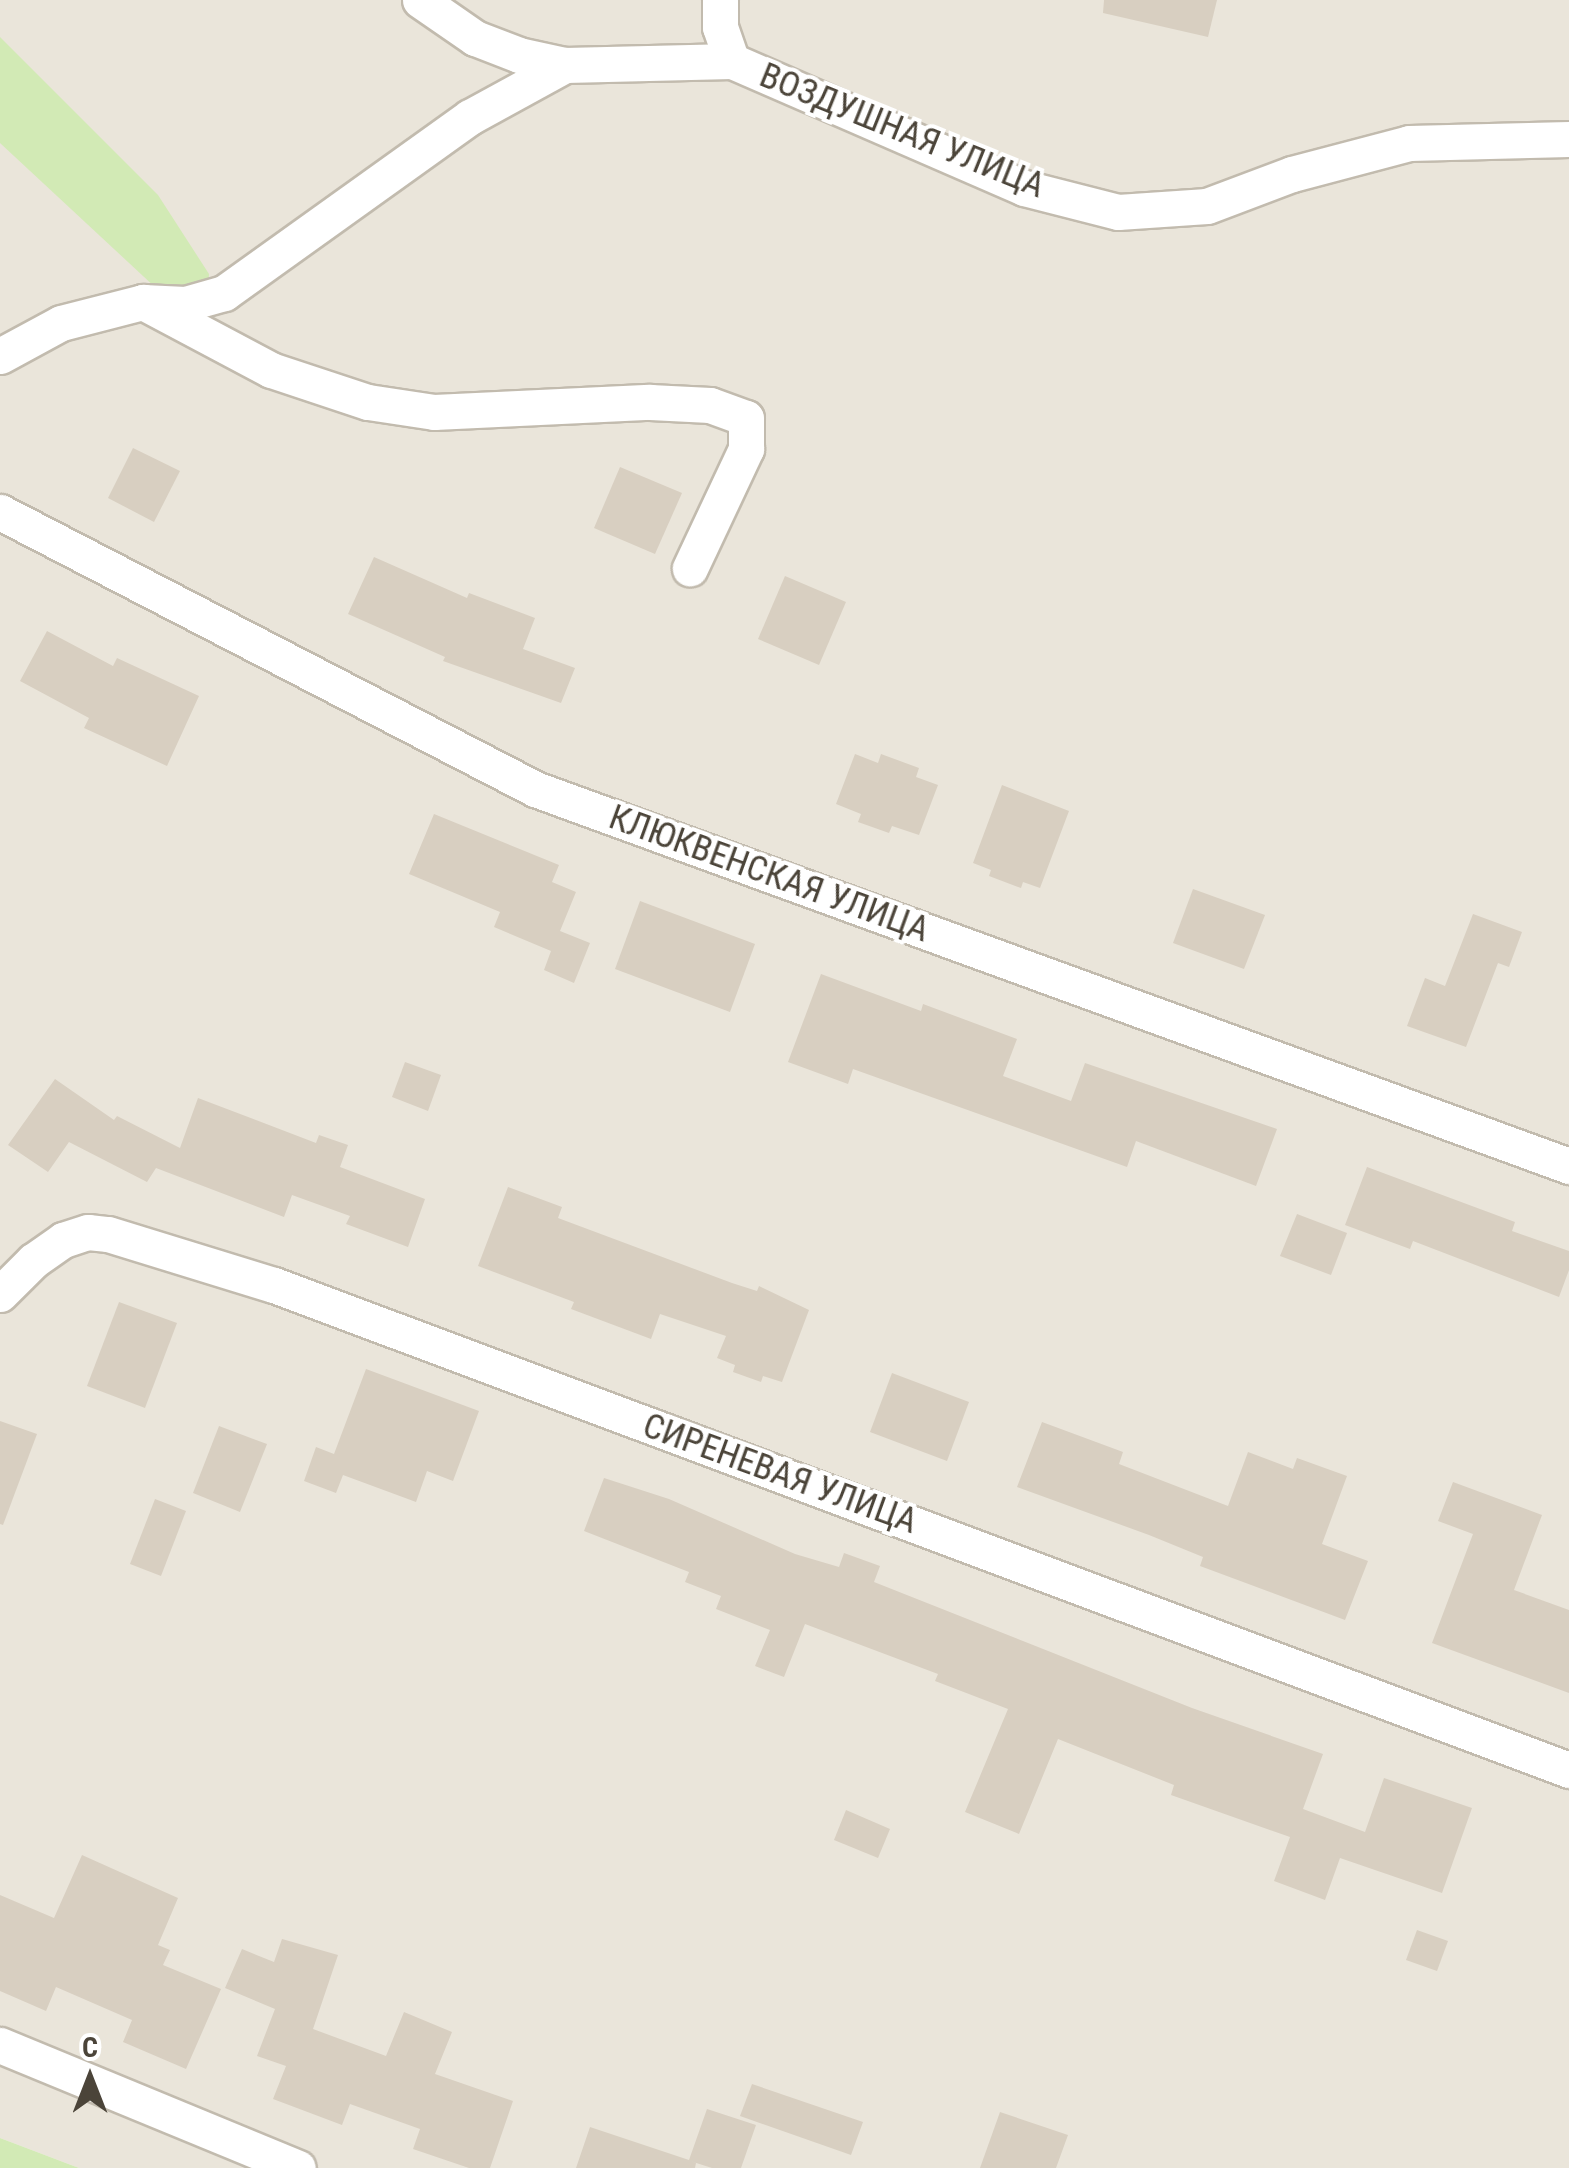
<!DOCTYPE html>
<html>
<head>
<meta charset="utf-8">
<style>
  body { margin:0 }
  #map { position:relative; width:1569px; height:2168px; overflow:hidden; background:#f6f3ec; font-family:"Roboto Condensed",sans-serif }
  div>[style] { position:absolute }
  .residential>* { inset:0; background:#eae5da }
  .green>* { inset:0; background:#d2eab5 }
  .building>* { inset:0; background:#d8cfc1 }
  .roads { filter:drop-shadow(2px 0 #c2bbae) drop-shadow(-2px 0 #c2bbae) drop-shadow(0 2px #c2bbae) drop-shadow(0 -2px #c2bbae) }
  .street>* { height:35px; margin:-17.5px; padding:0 17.5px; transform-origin:17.5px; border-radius:17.5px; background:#fff }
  span { translate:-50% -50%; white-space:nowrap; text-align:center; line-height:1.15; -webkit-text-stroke:8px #fff; paint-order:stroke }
  .street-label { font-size:35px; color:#4b4439 }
  .north { position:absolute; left:40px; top:2028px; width:100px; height:100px; -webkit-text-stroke:8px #fff; paint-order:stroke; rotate:0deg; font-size:28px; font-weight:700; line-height:40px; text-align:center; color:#4b4439 }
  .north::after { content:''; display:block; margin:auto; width:35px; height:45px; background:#4b4439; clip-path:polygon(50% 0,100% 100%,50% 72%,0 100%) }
</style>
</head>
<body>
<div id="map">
  <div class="residential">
    <i style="clip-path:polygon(0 0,1569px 0,1569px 2168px,79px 2168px,0 2138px)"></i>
  </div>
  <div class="green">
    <i style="clip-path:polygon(0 37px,158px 195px,209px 274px,208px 290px,157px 289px,0 143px)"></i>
    <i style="clip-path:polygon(0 2138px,79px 2168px,0 2168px)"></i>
  </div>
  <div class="building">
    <i style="clip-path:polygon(1104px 0,1217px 0,1208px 37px,1103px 13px)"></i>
    <i style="clip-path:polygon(133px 448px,180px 471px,154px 522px,108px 498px)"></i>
    <i style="clip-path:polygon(620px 467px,682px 493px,655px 554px,594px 528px)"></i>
    <i style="clip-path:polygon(374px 557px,467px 598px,469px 593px,535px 618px,523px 649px,575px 668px,561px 703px,443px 661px,445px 657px,348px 614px)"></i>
    <i style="clip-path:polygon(785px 576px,846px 602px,819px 665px,758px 639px)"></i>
    <i style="clip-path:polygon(47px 631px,113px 666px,117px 658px,199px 696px,167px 766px,84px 728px,89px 718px,20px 681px)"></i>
    <i style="clip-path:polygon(855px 754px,878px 763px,881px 754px,919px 768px,916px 777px,938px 785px,919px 835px,892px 826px,889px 833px,858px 822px,861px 814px,836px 804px)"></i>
    <i style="clip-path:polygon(1002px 785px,1069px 811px,1040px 888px,1023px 882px,1021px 888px,989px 876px,991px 870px,973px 863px)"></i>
    <i style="clip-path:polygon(434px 814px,559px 865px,552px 882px,576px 892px,560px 931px,590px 943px,574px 983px,544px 970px,551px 951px,494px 927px,500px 912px,409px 874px)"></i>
    <i style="clip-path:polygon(1193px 889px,1265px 915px,1244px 969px,1173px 943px)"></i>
    <i style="clip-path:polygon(640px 901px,755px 944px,730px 1012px,615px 969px)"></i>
    <i style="clip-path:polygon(1473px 914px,1522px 932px,1509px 967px,1498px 963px,1466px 1047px,1407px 1026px,1425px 978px,1445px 986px)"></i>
    <i style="clip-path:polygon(821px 974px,921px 1011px,923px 1004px,1017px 1039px,1003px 1076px,1071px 1101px,1085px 1063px,1277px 1129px,1256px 1186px,1136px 1141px,1127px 1167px,853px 1069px,848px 1084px,788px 1062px)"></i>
    <i style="clip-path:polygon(405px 1062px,441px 1075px,428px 1111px,392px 1097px)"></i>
    <i style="clip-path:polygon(55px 1079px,114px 1120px,117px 1116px,180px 1148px,198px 1098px,316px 1143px,319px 1135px,348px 1145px,340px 1167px,425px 1199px,408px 1247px,346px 1224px,350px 1216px,292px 1195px,284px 1217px,156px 1168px,147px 1182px,69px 1142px,48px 1172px,8px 1145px)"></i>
    <i style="clip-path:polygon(1367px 1167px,1515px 1222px,1512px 1231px,1569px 1251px,1569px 1270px,1559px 1297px,1413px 1241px,1410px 1249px,1345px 1225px)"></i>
    <i style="clip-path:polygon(508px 1187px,562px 1207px,558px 1218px,732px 1283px,757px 1291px,759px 1286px,809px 1310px,782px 1382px,763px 1376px,761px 1382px,733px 1372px,735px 1365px,717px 1358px,726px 1336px,660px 1314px,651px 1339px,571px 1309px,574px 1302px,478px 1266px)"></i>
    <i style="clip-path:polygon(1297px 1214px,1347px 1233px,1331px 1275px,1280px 1256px)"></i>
    <i style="clip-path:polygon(119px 1302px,177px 1323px,145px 1408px,87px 1386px)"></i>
    <i style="clip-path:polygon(366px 1369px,479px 1411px,453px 1481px,427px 1471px,416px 1502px,343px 1475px,336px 1493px,304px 1481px,316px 1447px,334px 1454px)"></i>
    <i style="clip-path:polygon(892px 1373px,969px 1402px,947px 1461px,870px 1432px)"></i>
    <i style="clip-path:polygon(0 1421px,37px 1434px,3px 1525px,0 1524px)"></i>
    <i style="clip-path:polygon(1042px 1422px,1123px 1452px,1119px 1464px,1228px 1506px,1248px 1452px,1293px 1469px,1297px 1458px,1347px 1476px,1322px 1544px,1368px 1561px,1345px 1620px,1200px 1566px,1203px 1557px,1149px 1535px,1017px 1487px)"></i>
    <i style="clip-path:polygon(219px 1426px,267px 1444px,240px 1512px,193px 1493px)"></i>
    <i style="clip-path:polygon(604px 1478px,669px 1499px,795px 1554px,839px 1567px,844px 1553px,880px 1566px,874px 1582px,1192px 1708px,1323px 1754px,1303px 1809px,1365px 1832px,1384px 1778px,1472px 1808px,1442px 1893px,1340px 1858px,1325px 1900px,1274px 1881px,1290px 1837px,1171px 1795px,1174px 1785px,1058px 1739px,1019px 1834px,965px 1812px,1008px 1709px,935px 1681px,938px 1674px,805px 1624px,784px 1677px,755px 1666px,770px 1630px,716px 1609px,721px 1596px,685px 1582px,689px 1572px,584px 1531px)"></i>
    <i style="clip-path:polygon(1453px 1482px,1542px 1515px,1514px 1590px,1569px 1610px,1569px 1693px,1432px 1643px,1473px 1534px,1438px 1521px)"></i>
    <i style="clip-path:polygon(155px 1499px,186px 1511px,161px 1576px,130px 1564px)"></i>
    <i style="clip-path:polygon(846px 1810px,890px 1829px,878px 1858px,834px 1840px)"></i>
    <i style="clip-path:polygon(82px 1855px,178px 1898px,158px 1945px,170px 1950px,163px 1965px,221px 1989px,186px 2069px,123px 2042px,132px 2020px,56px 1987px,46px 2011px,0 1991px,0 1895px,54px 1918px)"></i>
    <i style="clip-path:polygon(1417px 1930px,1448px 1941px,1437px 1971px,1406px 1960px)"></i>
    <i style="clip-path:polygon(282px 1939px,338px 1955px,313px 2029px,386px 2056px,404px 2012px,452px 2032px,435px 2074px,513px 2101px,490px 2168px,469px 2168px,413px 2149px,420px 2129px,350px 2104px,342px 2125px,273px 2099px,286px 2066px,257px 2056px,275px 2009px,225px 1988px,242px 1949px,274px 1962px)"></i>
    <i style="clip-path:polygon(752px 2084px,863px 2122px,851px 2155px,740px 2116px)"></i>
    <i style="clip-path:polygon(707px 2109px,756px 2125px,741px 2168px,712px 2168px,690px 2161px,696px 2163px,695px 2168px,576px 2168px,590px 2127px,689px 2160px)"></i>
    <i style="clip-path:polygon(1000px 2112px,1068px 2135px,1056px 2168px,980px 2168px)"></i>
  </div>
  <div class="roads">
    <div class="street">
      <i style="left:420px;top:0;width:67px;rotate:34.6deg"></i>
      <i style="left:475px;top:38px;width:47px;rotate:21.1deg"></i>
      <i style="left:519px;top:55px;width:47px;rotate:12.3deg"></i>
      <i style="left:565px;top:65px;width:167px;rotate:-1.4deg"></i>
      <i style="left:732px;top:61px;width:318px;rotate:23.5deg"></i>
      <i style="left:1024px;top:188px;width:97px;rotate:14.3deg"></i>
      <i style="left:1118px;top:212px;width:89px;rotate:-3.9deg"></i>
      <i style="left:1207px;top:206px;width:91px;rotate:-20.6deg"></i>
      <i style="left:1292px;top:174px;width:121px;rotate:-14.8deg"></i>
      <i style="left:1409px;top:143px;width:160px;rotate:-1.4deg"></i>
      <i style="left:720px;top:0;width:27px;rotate:90deg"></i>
      <i style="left:720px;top:27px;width:36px;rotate:71deg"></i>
      <i style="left:143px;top:302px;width:145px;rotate:28deg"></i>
      <i style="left:271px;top:370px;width:102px;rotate:18.3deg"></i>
      <i style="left:368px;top:402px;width:67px;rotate:8.6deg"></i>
      <i style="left:434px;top:412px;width:216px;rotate:-2.7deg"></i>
      <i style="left:650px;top:402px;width:60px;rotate:2.9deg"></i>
      <i style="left:710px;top:405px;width:38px;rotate:20deg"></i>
      <i style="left:746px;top:418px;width:31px;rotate:90deg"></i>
      <i style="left:746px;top:449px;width:132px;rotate:115.2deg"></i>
      <i style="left:0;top:356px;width:69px;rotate:-28.4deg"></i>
      <i style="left:61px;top:323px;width:85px;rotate:-14.4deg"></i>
      <i style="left:143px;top:302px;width:42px;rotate:2.7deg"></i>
      <i style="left:185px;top:304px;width:41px;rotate:-15.8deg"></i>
      <i style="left:224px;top:293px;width:302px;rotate:-35.6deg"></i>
      <i style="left:470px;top:117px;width:108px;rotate:-28.7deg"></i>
      <i style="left:0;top:512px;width:602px;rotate:27.37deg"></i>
      <i style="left:535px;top:789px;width:1101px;rotate:20.03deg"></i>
      <i style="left:0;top:1294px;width:47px;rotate:-45deg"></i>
      <i style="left:33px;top:1261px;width:37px;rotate:-35deg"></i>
      <i style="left:63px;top:1240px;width:26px;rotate:-18deg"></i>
      <i style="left:88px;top:1232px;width:20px;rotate:6deg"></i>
      <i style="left:108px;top:1234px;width:174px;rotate:17.1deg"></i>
      <i style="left:274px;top:1285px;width:1383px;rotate:20.53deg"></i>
      <i style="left:0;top:2045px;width:322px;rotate:22.4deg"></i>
    </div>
  </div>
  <div class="street-label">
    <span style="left:902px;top:131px;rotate:22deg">ВОЗДУШНАЯ УЛИЦА</span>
    <span style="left:769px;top:874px;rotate:20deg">КЛЮКВЕНСКАЯ УЛИЦА</span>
    <span style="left:780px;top:1474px;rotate:20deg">СИРЕНЕВАЯ УЛИЦА</span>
  </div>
  <div class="north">С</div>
</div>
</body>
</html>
